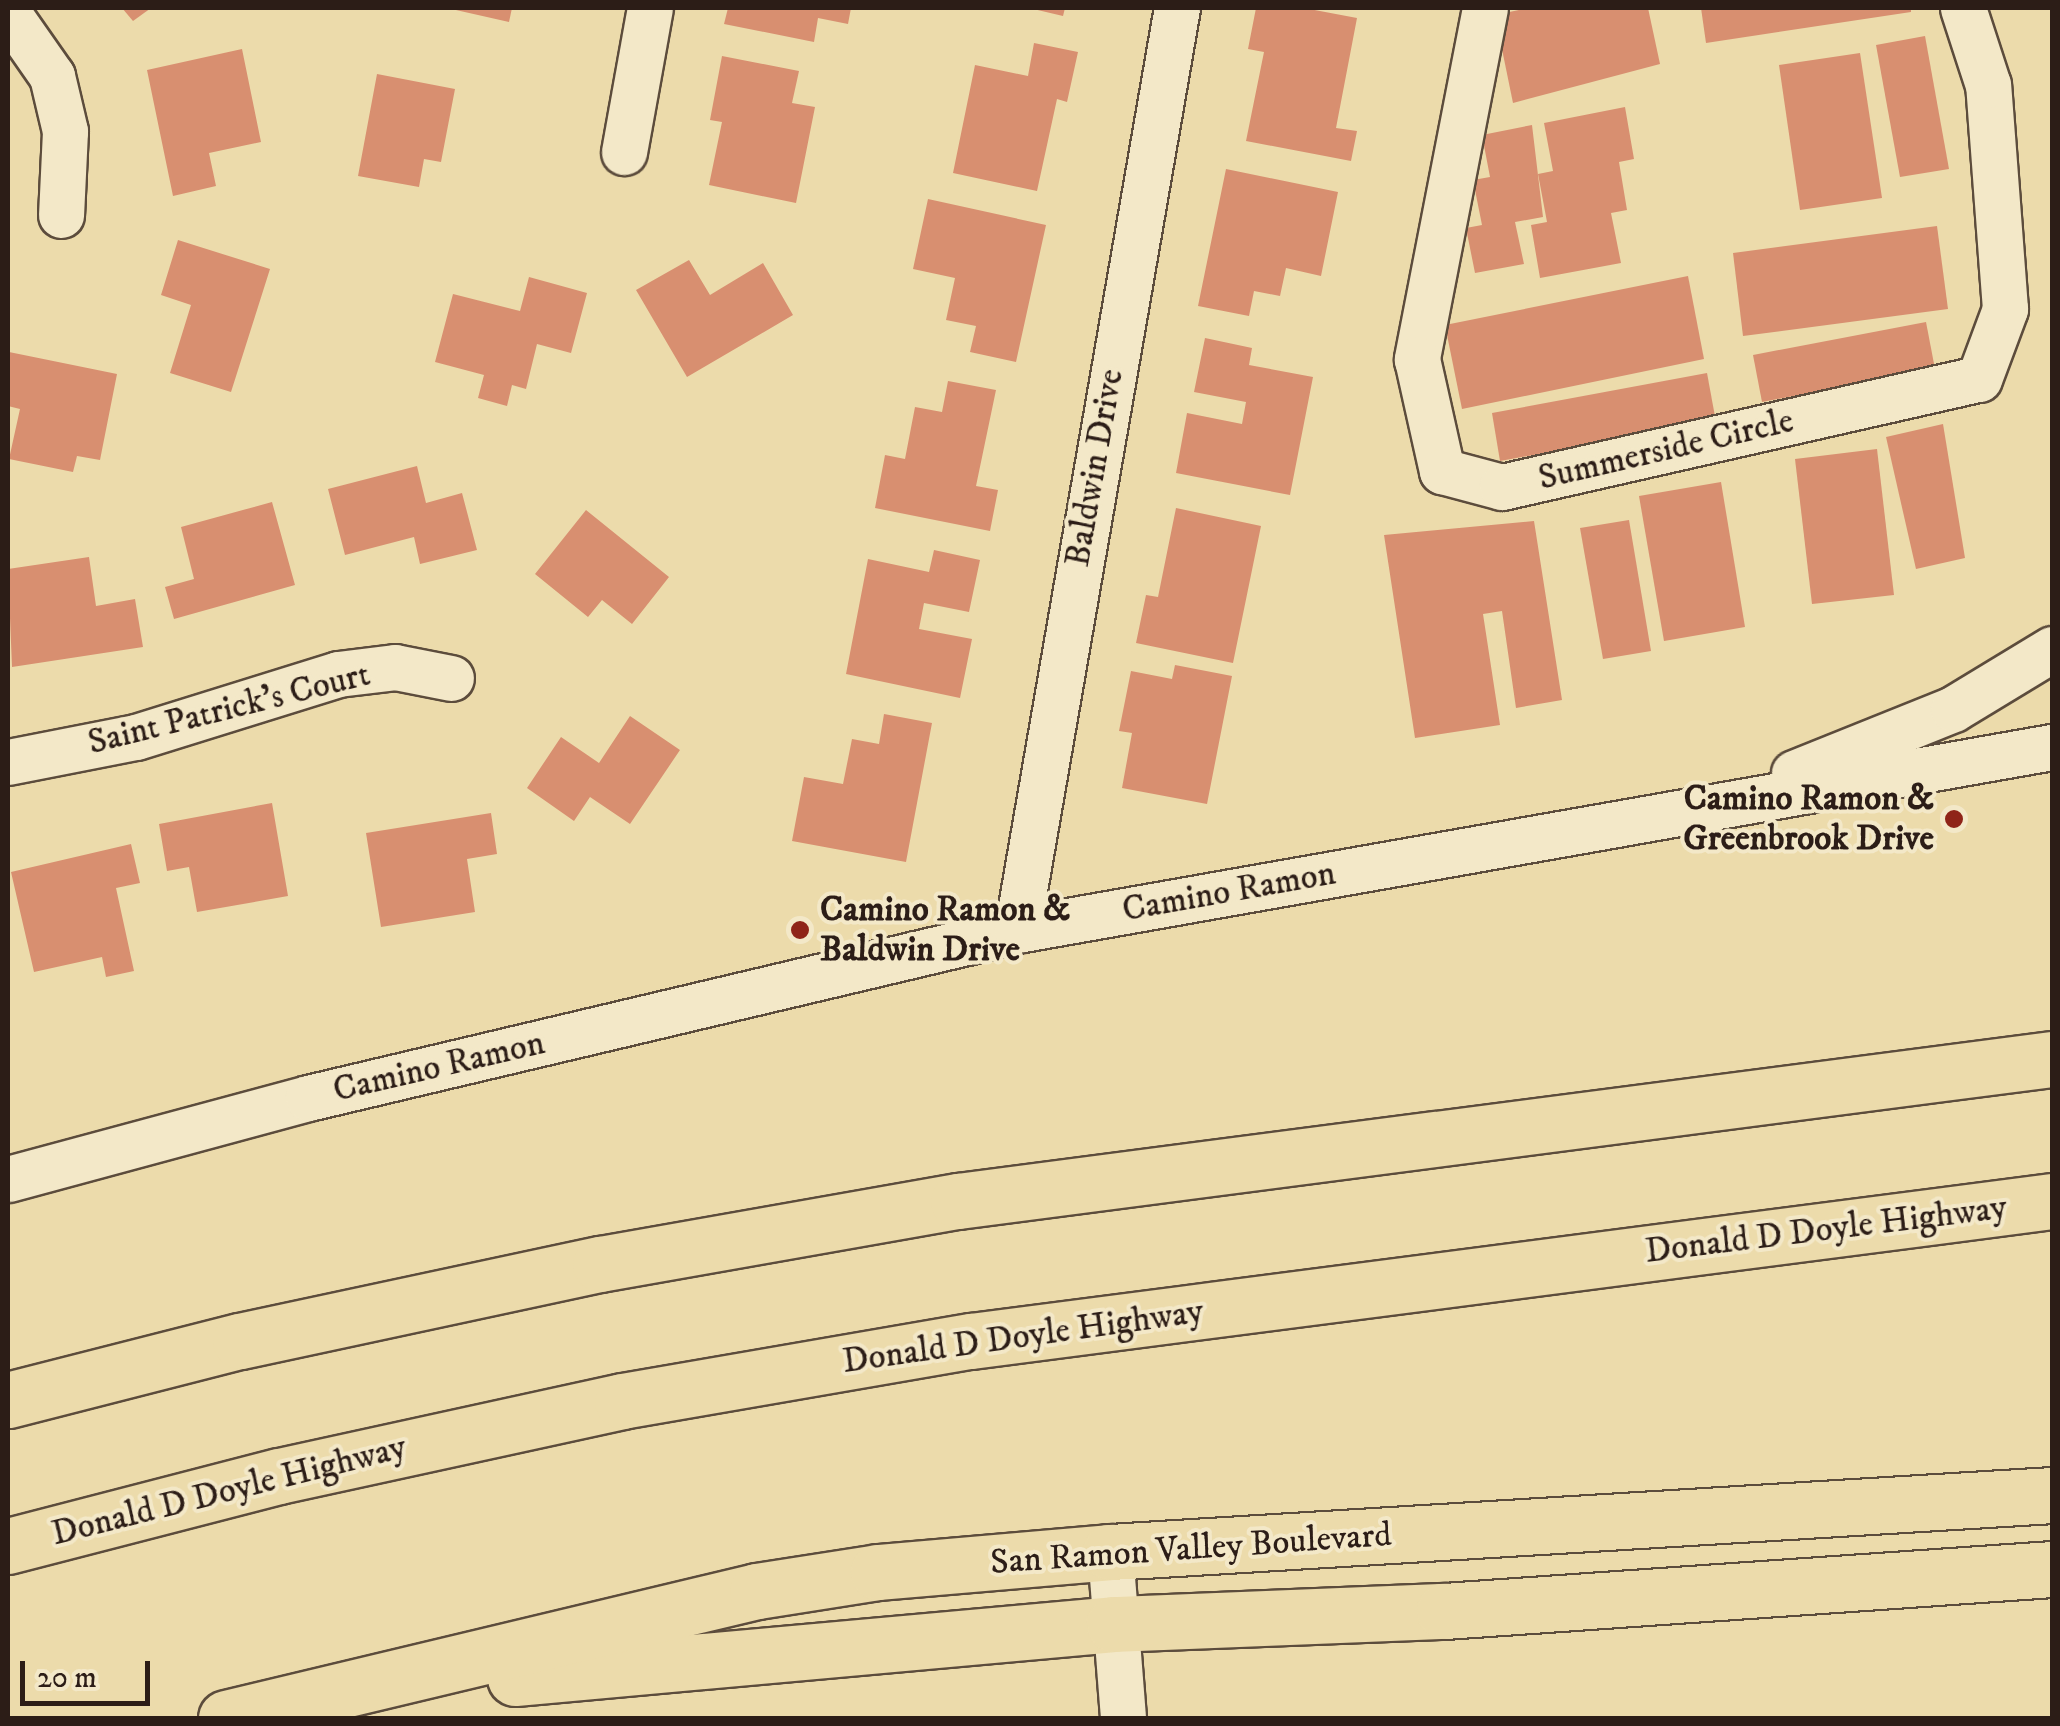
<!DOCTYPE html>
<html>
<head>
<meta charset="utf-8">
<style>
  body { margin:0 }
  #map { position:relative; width:2060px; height:1726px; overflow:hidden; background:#ecdbab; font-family:"IM FELL DW Pica",serif }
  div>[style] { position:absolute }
  .building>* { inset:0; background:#d88f70 }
  .roads { filter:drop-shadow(2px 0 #5c4c3c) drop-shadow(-2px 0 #5c4c3c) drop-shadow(0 2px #5c4c3c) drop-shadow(0 -2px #5c4c3c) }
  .minor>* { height:45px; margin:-22.5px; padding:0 22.5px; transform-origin:22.5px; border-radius:22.5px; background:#f3e8c8 }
  .major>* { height:55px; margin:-27.5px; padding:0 27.5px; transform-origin:27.5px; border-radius:27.5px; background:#ecdbab }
  .highway>* { height:55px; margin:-27.5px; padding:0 27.5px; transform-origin:27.5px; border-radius:27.5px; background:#ecdbab }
  .dots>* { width:28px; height:28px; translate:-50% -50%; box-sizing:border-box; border:5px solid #f3e8c8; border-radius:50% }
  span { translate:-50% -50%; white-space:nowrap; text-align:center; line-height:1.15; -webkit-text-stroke:8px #f3e8c8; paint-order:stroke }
  .street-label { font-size:35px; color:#2c1d17 }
  .poi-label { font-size:35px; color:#2c1d17; font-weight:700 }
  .right { translate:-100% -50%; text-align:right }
  .left { translate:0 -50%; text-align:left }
  .frame { position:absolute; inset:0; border:10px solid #2c1d17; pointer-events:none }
  .scale { position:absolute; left:20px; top:1661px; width:130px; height:45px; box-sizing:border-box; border:5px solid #2c1d17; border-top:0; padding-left:12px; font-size:30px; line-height:35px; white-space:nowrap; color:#2c1d17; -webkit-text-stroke:8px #f3e8c8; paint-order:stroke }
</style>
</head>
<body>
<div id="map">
  <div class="building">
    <i style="clip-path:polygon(122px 8px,151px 8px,133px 21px)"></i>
    <i style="clip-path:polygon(447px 8px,512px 8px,509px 22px)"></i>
    <i style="clip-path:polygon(728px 8px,851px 8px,848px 24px,818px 18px,814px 42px,724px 24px)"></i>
    <i style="clip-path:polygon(1029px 8px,1065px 8px,1063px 16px)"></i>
    <i style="clip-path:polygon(1256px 8px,1304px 8px,1357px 18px,1336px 128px,1357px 131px,1351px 161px,1246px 141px,1264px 52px,1248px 49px)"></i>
    <i style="clip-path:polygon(1529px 8px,1648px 8px,1660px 64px,1513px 103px,1495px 15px)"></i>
    <i style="clip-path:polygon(1701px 8px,1911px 8px,1911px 12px,1706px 43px)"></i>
    <i style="clip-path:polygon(1925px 36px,1949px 169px,1900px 177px,1876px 45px)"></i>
    <i style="clip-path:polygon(1034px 43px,1078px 52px,1067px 102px,1057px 99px,1037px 191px,953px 173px,975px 65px,1028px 76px)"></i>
    <i style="clip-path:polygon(242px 49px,261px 142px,209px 153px,216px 186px,173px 196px,147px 70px)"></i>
    <i style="clip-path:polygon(1860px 53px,1882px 198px,1800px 210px,1779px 65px)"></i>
    <i style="clip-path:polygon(722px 56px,799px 71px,792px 103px,815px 107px,796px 203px,709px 185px,722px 122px,710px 120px)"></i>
    <i style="clip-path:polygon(377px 74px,455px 89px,441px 162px,424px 159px,419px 187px,358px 176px)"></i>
    <i style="clip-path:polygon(1625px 107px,1634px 159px,1619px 162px,1627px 210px,1611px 213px,1621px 263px,1540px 278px,1531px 225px,1547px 222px,1538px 174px,1553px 171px,1544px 123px)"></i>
    <i style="clip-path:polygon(1532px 125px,1543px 217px,1515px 222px,1524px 264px,1475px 273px,1466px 228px,1482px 225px,1473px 180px,1490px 177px,1482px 135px)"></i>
    <i style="clip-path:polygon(1226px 169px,1338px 192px,1321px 276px,1286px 268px,1280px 296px,1254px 291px,1249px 316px,1198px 306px)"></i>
    <i style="clip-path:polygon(928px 199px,1046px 225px,1016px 362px,970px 352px,976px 326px,946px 320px,955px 278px,913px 269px)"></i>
    <i style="clip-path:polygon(1937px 226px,1948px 309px,1743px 336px,1733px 253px)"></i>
    <i style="clip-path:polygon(178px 240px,270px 269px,231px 392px,170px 373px,191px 305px,161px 295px)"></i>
    <i style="clip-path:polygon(689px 260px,710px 295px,763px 263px,793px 315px,687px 377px,636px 290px)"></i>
    <i style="clip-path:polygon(1688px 276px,1704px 359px,1462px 409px,1445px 325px)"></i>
    <i style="clip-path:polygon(529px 277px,587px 293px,571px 353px,537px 344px,526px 389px,512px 385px,507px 406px,478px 398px,484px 375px,435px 362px,453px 294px,520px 311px)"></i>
    <i style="clip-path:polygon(1926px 322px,1935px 369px,1762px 402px,1753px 355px)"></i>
    <i style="clip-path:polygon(1205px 338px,1252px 348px,1249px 365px,1313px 377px,1290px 495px,1176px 473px,1187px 413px,1242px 424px,1246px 402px,1194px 392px)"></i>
    <i style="clip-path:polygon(9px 352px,117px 374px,100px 460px,77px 456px,73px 472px,9px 459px,20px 409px,8px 406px)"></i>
    <i style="clip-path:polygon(1707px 373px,1716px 422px,1500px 461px,1492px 413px)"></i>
    <i style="clip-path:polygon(948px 381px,996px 390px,976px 486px,998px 490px,990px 531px,875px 508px,885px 455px,905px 459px,915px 407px,942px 412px)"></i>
    <i style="clip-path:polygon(1943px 424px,1965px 558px,1916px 569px,1886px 437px)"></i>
    <i style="clip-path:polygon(1877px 449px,1894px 595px,1812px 604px,1795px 459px)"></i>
    <i style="clip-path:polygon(417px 466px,426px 503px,462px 493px,477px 550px,420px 564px,414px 537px,345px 555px,328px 489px)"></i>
    <i style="clip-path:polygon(1721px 482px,1745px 627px,1664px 641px,1639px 496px)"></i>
    <i style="clip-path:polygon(272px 502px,295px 585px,174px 619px,165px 587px,194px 579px,181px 527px)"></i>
    <i style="clip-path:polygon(1176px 508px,1261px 526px,1233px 663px,1136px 643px,1146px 595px,1158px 597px)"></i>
    <i style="clip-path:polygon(586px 510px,669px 577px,632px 624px,602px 600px,588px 617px,535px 574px)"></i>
    <i style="clip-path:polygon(1629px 520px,1651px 651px,1603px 659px,1580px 528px)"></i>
    <i style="clip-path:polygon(1534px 521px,1562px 700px,1516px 708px,1502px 611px,1483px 614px,1500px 725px,1415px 738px,1384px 535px)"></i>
    <i style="clip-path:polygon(934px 550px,980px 560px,969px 612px,924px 603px,919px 629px,972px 639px,960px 698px,846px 674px,868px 559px,929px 572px)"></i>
    <i style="clip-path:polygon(89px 557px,96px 606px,135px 599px,143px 647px,12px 667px,8px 569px)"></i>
    <i style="clip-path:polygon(1175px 665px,1232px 676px,1207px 804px,1122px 788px,1132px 733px,1119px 731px,1131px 671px,1172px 679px)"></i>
    <i style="clip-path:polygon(884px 714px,932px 723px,906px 862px,792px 841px,804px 777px,843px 784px,852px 739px,879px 744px)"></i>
    <i style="clip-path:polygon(630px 716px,680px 750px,630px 824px,590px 797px,574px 821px,527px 788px,561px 737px,599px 763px)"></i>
    <i style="clip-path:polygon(272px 803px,288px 896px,197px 912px,189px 867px,167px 871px,159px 824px)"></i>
    <i style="clip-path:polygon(491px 813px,497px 854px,467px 859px,475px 912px,381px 927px,366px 833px)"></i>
    <i style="clip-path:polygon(131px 844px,140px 883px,116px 888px,134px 971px,106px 977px,102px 957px,34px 972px,11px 872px)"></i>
  </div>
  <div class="roads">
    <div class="minor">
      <i style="left:1485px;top:8px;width:358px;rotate:101deg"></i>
      <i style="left:1417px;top:359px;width:115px;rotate:77.4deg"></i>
      <i style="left:1442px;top:471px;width:62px;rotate:14.9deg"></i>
      <i style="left:1502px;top:487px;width:489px;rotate:-12.8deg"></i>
      <i style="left:1979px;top:379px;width:75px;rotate:-69.6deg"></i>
      <i style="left:2005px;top:309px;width:225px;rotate:-94.3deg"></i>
      <i style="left:1988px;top:85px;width:81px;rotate:-108deg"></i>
      <i style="left:8px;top:13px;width:77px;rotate:55.1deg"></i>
      <i style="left:52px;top:76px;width:57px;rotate:76.7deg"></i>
      <i style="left:65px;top:131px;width:84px;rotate:92.7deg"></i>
      <i style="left:624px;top:152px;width:146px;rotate:-79.8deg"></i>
      <i style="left:8px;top:762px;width:130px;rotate:-11.1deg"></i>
      <i style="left:136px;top:737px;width:212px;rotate:-17.3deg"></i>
      <i style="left:338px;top:674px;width:57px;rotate:-7deg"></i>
      <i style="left:395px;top:667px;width:57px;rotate:11.1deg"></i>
      <i style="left:1794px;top:773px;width:171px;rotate:-21.9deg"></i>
      <i style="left:1953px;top:709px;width:116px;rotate:-31.2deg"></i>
      <i style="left:1017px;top:930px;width:936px;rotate:-80.16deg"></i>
      <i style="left:8px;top:1179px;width:311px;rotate:-15.1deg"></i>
      <i style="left:308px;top:1098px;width:729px;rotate:-13.33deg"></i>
      <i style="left:1017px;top:930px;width:1051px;rotate:-10.03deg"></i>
      <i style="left:1110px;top:1552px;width:167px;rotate:85.5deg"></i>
    </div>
    <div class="major">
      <i style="left:515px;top:1678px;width:601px;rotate:-5.15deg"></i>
      <i style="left:1114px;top:1624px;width:330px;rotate:-2.3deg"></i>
      <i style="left:1444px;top:1611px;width:609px;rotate:-3.95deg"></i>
      <i style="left:226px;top:1718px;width:546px;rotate:-13.45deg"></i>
      <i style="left:757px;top:1591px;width:122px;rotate:-8.9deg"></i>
      <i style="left:878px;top:1572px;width:233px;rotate:-4.9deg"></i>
      <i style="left:1110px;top:1552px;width:944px;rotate:-3.46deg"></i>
    </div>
    <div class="highway">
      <i style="left:8px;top:1400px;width:239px;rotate:-14.3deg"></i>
      <i style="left:240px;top:1341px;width:368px;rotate:-12.1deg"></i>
      <i style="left:600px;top:1264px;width:364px;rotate:-10deg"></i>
      <i style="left:958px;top:1201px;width:1103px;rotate:-7.4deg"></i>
      <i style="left:8px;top:1546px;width:280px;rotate:-14.5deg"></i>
      <i style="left:279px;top:1476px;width:351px;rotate:-12.3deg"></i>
      <i style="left:622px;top:1401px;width:354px;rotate:-9.8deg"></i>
      <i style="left:971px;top:1341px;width:1090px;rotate:-7.38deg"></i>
    </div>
  </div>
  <div class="dots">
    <i style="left:1954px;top:819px;background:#8f2418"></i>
    <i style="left:800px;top:930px;background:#8f2418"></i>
  </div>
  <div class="street-label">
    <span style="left:1666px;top:450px;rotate:-13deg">Summerside Circle</span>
    <span style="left:1095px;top:468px;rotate:-80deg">Baldwin Drive</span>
    <span style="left:229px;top:709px;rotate:-14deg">Saint Patrick's Court</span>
    <span style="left:1229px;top:892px;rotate:-10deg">Camino Ramon</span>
    <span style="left:439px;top:1067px;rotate:-13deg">Camino Ramon</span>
    <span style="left:1826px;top:1230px;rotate:-7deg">Donald D Doyle Highway</span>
    <span style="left:1023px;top:1337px;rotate:-8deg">Donald D Doyle Highway</span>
    <span style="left:229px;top:1491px;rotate:-14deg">Donald D Doyle Highway</span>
    <span style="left:1191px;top:1549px;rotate:-4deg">San Ramon Valley Boulevard</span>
  </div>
  <div class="poi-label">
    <span class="right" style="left:1934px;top:819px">Camino Ramon &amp;<br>Greenbrook Drive</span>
    <span class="left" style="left:820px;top:930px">Camino Ramon &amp;<br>Baldwin Drive</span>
  </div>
  <div class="frame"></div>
  <div class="scale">20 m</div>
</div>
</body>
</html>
